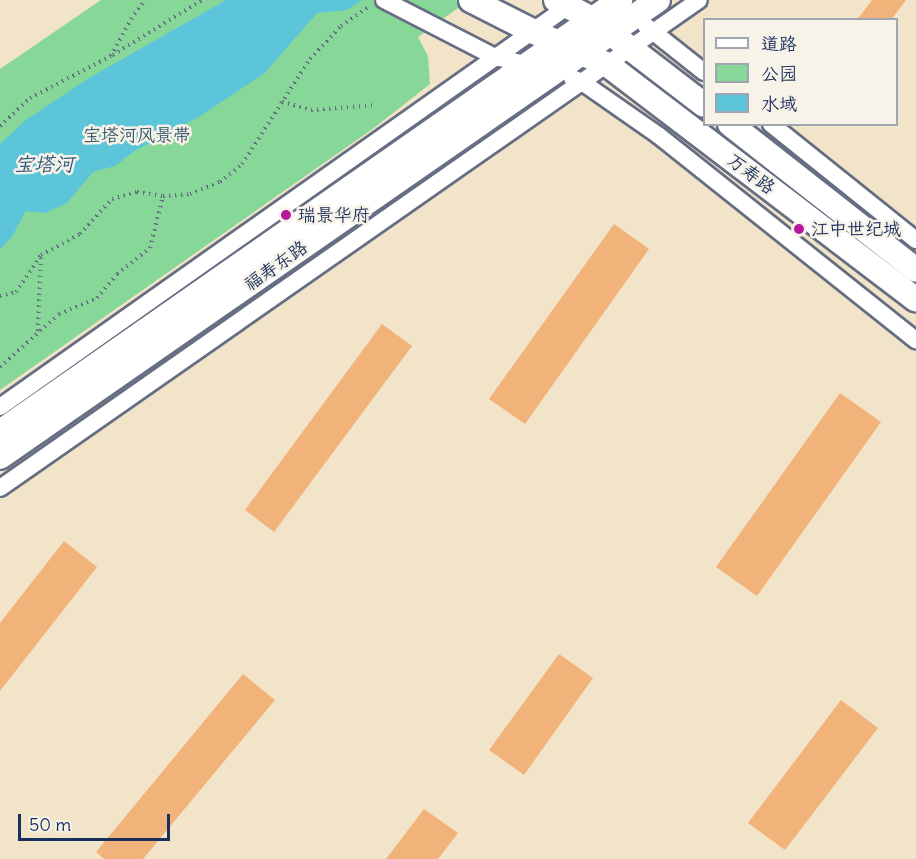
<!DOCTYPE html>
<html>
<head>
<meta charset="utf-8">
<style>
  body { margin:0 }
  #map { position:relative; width:916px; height:859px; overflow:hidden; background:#f2e4c9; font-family:Delius,"LXGW WenKai TC",sans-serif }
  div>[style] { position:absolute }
  .green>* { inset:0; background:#87d898 }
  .water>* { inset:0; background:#5dc5da }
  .building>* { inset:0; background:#f2b37b }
  .path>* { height:4px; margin-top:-2px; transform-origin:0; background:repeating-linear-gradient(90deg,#666e83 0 1.5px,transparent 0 6px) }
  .roads { filter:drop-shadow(2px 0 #666e83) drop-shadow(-2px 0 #666e83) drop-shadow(0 2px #666e83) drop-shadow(0 -2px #666e83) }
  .street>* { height:16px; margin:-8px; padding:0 8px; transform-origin:8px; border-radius:8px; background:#fff }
  .secondary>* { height:24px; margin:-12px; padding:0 12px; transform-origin:12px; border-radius:12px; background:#fff }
  .dots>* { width:16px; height:16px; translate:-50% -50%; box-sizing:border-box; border:3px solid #f7f3e8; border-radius:50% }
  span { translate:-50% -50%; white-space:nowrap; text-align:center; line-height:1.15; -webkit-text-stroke:5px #f7f3e8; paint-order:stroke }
  .park-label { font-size:18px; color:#36596c }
  .street-label { font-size:18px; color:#1b2f5e }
  .poi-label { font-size:18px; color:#1b2f5e }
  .left { translate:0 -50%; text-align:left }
  .water-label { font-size:20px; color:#2c547d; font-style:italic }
  .legend { position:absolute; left:703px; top:18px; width:195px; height:108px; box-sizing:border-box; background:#f7f3e8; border:2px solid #9fa5b1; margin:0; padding:8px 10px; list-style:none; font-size:18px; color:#1b2f5e }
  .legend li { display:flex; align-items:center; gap:12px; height:30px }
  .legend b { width:30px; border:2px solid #9fa5b1 }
  .scale { position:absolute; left:18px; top:814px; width:152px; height:27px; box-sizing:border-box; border:3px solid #1b2f5e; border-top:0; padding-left:8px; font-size:18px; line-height:21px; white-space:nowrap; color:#1b2f5e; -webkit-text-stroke:4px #f7f3e8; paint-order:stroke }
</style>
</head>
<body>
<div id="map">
  <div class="green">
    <i style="clip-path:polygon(101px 0,469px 0,418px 37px,428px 56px,430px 84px,374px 128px,0 390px,0 69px)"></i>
  </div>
  <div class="water">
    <i style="clip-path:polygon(226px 0,362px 0,347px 10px,317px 13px,265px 73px,200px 116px,133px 152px,115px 166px,93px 172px,67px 203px,45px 213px,26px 211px,11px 238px,0 249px,0 144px,26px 120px,89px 78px)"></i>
  </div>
  <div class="building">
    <i style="clip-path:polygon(872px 0,906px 0,891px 20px,857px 20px)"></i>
    <i style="clip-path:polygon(614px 224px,649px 249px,525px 424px,489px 399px)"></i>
    <i style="clip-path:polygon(382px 324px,412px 346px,274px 532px,245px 510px)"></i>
    <i style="clip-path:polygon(840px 393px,881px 422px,757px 596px,716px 567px)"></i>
    <i style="clip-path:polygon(64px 541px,97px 567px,0 691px,0 623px)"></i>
    <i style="clip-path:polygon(559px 654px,593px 678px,524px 775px,489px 750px)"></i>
    <i style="clip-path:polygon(243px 674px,275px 700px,143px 859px,104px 859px,96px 852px)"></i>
    <i style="clip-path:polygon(841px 700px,878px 728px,785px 850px,748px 823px)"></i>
    <i style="clip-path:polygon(424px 809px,458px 833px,438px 859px,386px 859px)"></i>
  </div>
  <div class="path">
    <i style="left:113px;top:55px;width:105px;rotate:-31.7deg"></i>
    <i style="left:282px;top:102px;width:30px;rotate:15deg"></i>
    <i style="left:311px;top:110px;width:65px;rotate:-4.4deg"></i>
    <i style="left:0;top:126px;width:41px;rotate:-43deg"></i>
    <i style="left:30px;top:98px;width:91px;rotate:-27.4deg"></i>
    <i style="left:111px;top:56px;width:42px;rotate:-61.6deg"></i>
    <i style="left:131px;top:19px;width:24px;rotate:-54deg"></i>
    <i style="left:0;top:296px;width:16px;rotate:-14deg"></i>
    <i style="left:16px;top:292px;width:45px;rotate:-56deg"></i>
    <i style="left:41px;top:255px;width:44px;rotate:-28.3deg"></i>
    <i style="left:80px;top:234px;width:47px;rotate:-47.6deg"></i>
    <i style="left:112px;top:199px;width:26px;rotate:-16deg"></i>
    <i style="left:137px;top:192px;width:26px;rotate:9deg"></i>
    <i style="left:163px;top:196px;width:27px;rotate:-4deg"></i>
    <i style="left:190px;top:194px;width:32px;rotate:-22deg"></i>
    <i style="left:220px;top:182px;width:28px;rotate:-39deg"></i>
    <i style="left:242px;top:164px;width:125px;rotate:-57.1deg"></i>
    <i style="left:310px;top:59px;width:45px;rotate:-46.8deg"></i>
    <i style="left:341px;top:26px;width:33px;rotate:-35deg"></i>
    <i style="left:38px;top:331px;width:74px;rotate:-87.7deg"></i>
    <i style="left:0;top:367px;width:79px;rotate:-41.9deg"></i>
    <i style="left:59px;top:314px;width:41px;rotate:-22.8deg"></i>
    <i style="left:97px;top:298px;width:31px;rotate:-50deg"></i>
    <i style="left:117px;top:274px;width:42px;rotate:-38.2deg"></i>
    <i style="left:150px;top:248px;width:54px;rotate:-76deg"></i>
  </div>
  <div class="roads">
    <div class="street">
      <i style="left:384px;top:0;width:125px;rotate:27.2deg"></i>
      <i style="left:495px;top:57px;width:40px;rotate:13deg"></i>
      <i style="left:646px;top:26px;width:74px;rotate:38.4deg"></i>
      <i style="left:572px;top:78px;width:11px;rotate:22deg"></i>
      <i style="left:582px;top:82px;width:93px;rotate:34.9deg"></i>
      <i style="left:658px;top:135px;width:330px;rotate:38.5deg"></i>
      <i style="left:771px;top:124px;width:186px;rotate:38.7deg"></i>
      <i style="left:0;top:407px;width:702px;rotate:-35.21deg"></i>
      <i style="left:0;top:488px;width:852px;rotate:-34.92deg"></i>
    </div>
    <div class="secondary">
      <i style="left:471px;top:0;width:68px;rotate:26.9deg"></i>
      <i style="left:532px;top:31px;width:83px;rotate:24.1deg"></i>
      <i style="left:608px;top:65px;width:387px;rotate:37.3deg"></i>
      <i style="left:556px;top:0;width:41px;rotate:27.8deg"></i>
      <i style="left:592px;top:19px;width:141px;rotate:37.5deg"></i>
      <i style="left:730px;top:124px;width:236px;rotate:38.1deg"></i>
      <i style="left:0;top:432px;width:756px;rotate:-34.87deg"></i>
      <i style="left:0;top:457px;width:801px;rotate:-34.78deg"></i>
    </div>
  </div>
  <div class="dots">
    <i style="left:286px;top:215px;background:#b5179e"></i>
    <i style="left:799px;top:229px;background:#b5179e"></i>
  </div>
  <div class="park-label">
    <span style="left:137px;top:135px">宝塔河风景带</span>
  </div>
  <div class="street-label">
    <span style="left:751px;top:174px;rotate:37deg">万寿路</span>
    <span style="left:276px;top:266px;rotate:-35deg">福寿东路</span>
  </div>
  <div class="poi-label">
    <span class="left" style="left:298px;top:215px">瑞景华府</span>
    <span class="left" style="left:811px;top:229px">江中世纪城</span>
  </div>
  <div class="water-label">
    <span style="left:44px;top:163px">宝塔河</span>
  </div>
  <ul class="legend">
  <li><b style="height:8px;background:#fff"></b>道路</li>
  <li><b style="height:16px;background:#87d898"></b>公园</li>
  <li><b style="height:16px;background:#5dc5da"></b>水域</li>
  </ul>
  <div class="scale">50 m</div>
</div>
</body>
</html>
